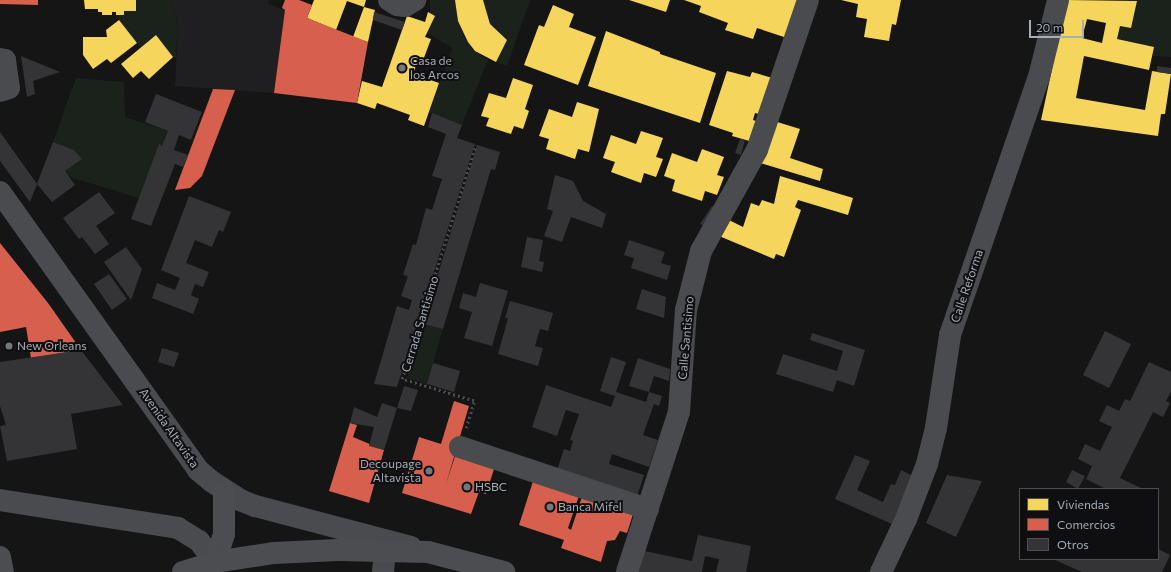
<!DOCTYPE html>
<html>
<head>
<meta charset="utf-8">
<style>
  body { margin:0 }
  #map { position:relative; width:1171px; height:572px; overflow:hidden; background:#151515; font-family:Commissioner,sans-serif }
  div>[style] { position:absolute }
  .built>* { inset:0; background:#1f1f21 }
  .green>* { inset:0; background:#1b221b }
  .homes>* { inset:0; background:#f6d55c }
  .shops>* { inset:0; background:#d6604d }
  .building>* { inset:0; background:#343436 }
  .path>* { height:2.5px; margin-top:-1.25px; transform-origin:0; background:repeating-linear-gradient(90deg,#4b4c50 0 2px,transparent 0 5px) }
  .minor>* { height:22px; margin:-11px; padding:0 11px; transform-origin:11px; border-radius:11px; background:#494b4e }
  .major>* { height:22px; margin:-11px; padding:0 11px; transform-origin:11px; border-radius:11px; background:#4b4d50 }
  .dots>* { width:11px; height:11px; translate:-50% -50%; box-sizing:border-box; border:2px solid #0f0f11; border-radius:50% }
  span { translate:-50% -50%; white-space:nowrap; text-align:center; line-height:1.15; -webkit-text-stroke:4px #0f0f11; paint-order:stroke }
  .poi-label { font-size:12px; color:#a6adb6 }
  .left { translate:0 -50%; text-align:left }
  .right { translate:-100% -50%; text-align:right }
  .street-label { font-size:12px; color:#a6adb6 }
  .legend { position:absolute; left:1019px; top:488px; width:140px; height:72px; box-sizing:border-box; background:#0f0f11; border:1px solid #4b4e53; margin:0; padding:5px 7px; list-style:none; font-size:12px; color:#a6adb6 }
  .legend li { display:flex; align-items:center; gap:8px; height:20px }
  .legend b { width:20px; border:1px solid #4b4e53 }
  .scale { position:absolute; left:1029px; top:20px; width:55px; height:18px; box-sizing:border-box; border:2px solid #a6adb6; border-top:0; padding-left:5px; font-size:12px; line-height:14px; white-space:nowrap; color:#a6adb6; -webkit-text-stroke:3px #0f0f11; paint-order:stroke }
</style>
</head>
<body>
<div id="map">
  <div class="built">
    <i style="clip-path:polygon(172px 0,269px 0,268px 4px,368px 42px,357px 103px,274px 93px,175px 86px,178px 27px)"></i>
  </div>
  <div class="green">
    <i style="clip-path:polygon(136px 0,172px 0,178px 27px,176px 57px,173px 57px,156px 35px,141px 48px,119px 20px,119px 15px,124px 15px,124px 11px,136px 11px)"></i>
    <i style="clip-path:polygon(430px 0,455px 0,458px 21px,468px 42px,475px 51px,488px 60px,462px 125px,429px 112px,452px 48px,426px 32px,435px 16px,430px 13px)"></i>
    <i style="clip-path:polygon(483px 0,530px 0,507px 66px,496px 62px,507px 40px,490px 24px)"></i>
    <i style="clip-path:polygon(1132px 0,1171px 0,1171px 57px,1152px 56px,1117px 39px,1120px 26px,1131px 28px,1137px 1px)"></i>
    <i style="clip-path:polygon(76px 78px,124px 82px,125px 117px,168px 131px,162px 146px,159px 145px,139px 198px,70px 177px,65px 171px,82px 159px,74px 150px,53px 142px)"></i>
    <i style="clip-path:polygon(423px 324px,443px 329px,427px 384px,407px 378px)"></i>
  </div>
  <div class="homes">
    <i style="clip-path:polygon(84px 0,136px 0,136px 11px,124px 11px,124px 15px,116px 15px,116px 12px,112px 12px,112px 15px,102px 15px,102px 12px,98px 12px,98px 9px,85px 9px)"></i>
    <i style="clip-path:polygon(314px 0,366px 0,364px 7px,375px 10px,368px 42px,353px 37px,364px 7px,347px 1px,336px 30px,307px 18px)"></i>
    <i style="clip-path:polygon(455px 0,483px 0,490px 24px,507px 40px,496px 62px,475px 51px,468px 42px,458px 21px)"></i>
    <i style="clip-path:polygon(629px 0,670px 0,666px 12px)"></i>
    <i style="clip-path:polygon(684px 0,800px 0,787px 38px,757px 28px,753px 39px,725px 30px,728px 23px,699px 12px,701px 6px)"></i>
    <i style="clip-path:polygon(841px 0,901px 0,896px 25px,892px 24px,889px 41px,864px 37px,867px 19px,856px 17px,858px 4px)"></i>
    <i style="clip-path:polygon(evenodd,1067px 0,1137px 1px,1131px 28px,1120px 26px,1117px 39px,1154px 47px,1149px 70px,1084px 56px,1076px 98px,1145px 110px,1152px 71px,1171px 74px,1165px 114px,1161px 114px,1158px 136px,1041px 120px,1067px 0,1087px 19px,1106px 23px,1102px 43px,1082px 38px,1087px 19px)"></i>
    <i style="clip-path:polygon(553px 5px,574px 14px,569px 27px,596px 37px,578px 85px,524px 65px,539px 25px,544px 27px)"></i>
    <i style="clip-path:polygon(428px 12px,435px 16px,425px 37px,431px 39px,422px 63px,417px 62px,413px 74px,439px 83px,424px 126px,408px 120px,410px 115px,377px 103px,375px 109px,357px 103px,362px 81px,382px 87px,407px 16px,425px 22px)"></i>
    <i style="clip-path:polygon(119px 20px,137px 43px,111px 63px,107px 59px,93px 69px,83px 55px,83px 37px,107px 37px,106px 30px)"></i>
    <i style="clip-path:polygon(606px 31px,660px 52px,660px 54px,716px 73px,700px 123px,588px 86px)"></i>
    <i style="clip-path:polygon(156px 35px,173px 57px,149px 79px,141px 71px,133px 78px,121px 64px)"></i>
    <i style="clip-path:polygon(727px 71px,750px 77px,752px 72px,776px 79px,763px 115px,755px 113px,753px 120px,759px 122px,753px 142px,732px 136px,733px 133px,709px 125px)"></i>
    <i style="clip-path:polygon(513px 78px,533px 85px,525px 109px,529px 111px,523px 129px,514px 126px,511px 134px,486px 126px,489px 118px,481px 116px,489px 93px,506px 98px)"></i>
    <i style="clip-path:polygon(577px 102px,599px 109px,589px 152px,578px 149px,575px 159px,546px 149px,549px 139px,539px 136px,549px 109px,572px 117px)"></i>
    <i style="clip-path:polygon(774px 121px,800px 129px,790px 158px,823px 169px,820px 181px,760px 163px)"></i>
    <i style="clip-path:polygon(641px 131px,663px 138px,656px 157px,663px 159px,656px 177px,644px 173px,641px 183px,611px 172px,615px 162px,603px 158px,611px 135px,636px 144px)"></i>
    <i style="clip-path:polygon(702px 149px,724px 157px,717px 175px,724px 177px,717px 195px,705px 191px,702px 201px,672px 191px,675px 180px,664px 176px,672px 153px,697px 162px)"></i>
    <i style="clip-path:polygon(780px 176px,853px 198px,848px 215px,798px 200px,795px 207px,801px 210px,784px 257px,776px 254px,774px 259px,719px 236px,729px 220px,743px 227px,751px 203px,759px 206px,762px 200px,774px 204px)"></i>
  </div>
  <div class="shops">
    <i style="clip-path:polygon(0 0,38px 0,38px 5px,0 4px)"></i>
    <i style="clip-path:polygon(285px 0,299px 0,312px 5px,307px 18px,368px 42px,357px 103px,274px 93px,285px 10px,282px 8px)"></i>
    <i style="clip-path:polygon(213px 89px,235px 90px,202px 176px,190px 188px,175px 190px)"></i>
    <i style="clip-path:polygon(0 243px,48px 303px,81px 350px,31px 358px,26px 327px,0 332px)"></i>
    <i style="clip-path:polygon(454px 401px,469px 406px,446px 484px,457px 450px,496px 463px,486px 494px,479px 492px,471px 514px,402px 493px,419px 437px,441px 444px)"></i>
    <i style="clip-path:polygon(350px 423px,357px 425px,353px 437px,384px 450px,369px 503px,329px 491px)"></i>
    <i style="clip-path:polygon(535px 475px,581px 490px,568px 528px,571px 530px,584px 491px,635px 508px,627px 533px,620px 531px,615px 540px,607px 541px,601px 562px,561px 548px,564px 540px,519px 525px)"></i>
  </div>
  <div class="building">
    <i style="clip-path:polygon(374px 12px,405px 22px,402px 30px,373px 20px)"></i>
    <i style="clip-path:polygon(21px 56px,60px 72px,33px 81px,35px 94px,27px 97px)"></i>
    <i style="clip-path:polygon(1157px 66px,1171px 68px,1171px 74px,1157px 72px)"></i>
    <i style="clip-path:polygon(156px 94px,202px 112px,191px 140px,179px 135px,174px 150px,188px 155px,183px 167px,175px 164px,151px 226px,131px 219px,159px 144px,162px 146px,168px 131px,145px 122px)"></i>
    <i style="clip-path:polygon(432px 113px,462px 125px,457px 138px,475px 144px,397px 387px,374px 384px,397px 306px,409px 310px,412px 300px,401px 296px,408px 276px,403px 275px,413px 244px,416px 245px,426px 208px,432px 210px,442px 179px,432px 176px,446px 134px,428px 127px)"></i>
    <i style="clip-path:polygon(0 132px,37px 184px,30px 202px,0 161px)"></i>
    <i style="clip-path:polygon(740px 139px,745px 140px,741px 155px,735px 153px)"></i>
    <i style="clip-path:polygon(53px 142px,74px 150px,82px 159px,65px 171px,75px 185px,52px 202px,37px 184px)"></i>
    <i style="clip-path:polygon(477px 145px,500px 152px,495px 170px,491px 169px,443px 329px,423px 324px)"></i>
    <i style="clip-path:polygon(555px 175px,573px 181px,583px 201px,606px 214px,602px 228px,571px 217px,562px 242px,544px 236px,553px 211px,547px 209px)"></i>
    <i style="clip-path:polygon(99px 192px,115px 213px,96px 226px,109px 244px,95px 254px,82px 237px,79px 239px,63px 218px)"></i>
    <i style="clip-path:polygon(189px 196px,231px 212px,223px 232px,219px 230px,212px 247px,195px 240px,186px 263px,209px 272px,203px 287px,195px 284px,191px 295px,199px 299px,193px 314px,152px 298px,157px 283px,175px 290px,180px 278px,161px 270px)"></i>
    <i style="clip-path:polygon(712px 206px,721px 209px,709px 227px,700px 224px)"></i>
    <i style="clip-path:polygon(527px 237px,543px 240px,539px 261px,544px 262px,542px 272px,521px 267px)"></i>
    <i style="clip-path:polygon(629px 240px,665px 252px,661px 263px,671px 266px,667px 280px,631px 268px,634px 258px,624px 255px)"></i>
    <i style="clip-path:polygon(126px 247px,142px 269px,131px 300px,104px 262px)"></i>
    <i style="clip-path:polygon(109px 274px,127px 299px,112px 310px,94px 284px)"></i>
    <i style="clip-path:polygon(480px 283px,508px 291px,492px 346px,464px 338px,472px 312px,459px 308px,463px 293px,476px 297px)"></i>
    <i style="clip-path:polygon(642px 289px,666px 297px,664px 318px,636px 309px)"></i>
    <i style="clip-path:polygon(510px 301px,553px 313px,548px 331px,540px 329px,535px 346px,543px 348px,538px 366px,498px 354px,508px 318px,505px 318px)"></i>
    <i style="clip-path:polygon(1105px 331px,1131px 344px,1109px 388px,1083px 375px)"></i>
    <i style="clip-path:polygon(812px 333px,865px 350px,854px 386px,837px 380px,833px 392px,776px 374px,783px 354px,837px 371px,843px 351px,810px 340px)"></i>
    <i style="clip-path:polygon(162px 348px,179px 353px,174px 367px,158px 362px)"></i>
    <i style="clip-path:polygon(81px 350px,123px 405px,71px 414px,77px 449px,7px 461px,0 426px,6px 425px,0 406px,0 362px)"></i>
    <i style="clip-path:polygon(611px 357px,626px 362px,616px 392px,646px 402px,649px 392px,662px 396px,659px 406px,654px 404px,643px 435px,658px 440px,649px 467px,612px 454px,609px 464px,644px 475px,636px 500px,556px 473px,564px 449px,570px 451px,573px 441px,570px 440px,579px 414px,566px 410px,557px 436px,532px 427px,546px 385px,611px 407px,615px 396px,600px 391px)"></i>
    <i style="clip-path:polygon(638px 358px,670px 369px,669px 381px,654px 376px,649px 392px,629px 386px)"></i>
    <i style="clip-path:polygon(1149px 362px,1171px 372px,1171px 392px,1166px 401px,1170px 403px,1163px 417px,1153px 412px,1120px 478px,1143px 489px,1106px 489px,1086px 479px,1092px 466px,1078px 459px,1085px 444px,1100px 451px,1112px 427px,1099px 421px,1107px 405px,1119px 411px,1125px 399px,1130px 401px)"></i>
    <i style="clip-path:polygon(433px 363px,460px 371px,454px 392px,427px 384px)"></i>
    <i style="clip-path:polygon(404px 386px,418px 390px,411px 411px,397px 408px)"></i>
    <i style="clip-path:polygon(382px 403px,397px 408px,384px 450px,369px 446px,374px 427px,350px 423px,354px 407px,377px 417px)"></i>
    <i style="clip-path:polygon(855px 455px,870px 461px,857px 490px,883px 502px,891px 484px,895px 485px,901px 470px,913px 476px,892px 524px,835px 499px)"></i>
    <i style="clip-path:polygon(1072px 470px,1085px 476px,1078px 489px,1066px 482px)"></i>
    <i style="clip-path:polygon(947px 475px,982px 481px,956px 537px,926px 523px)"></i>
    <i style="clip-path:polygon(698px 535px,751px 546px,746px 572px,716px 572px,719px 559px,705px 556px,702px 572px,636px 572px,640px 550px,692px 561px)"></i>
    <i style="clip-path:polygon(1158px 549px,1170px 555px,1162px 572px,1082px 572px,1053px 559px,1158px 559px)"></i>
  </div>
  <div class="path">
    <i style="left:466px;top:428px;width:28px;rotate:-73deg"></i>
    <i style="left:474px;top:401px;width:75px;rotate:-163deg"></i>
    <i style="left:402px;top:379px;width:245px;rotate:-72.5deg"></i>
  </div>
  <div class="minor">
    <i style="left:389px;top:0;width:9px;rotate:32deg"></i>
    <i style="left:397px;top:5px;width:8px;rotate:7deg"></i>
    <i style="left:405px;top:6px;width:12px;rotate:-31deg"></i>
    <i style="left:0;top:59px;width:5px;rotate:11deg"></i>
    <i style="left:5px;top:60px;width:28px;rotate:82deg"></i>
    <i style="left:9px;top:88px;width:9px;rotate:162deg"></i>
    <i style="left:0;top:192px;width:341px;rotate:54.5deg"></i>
    <i style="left:198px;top:470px;width:17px;rotate:40deg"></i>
    <i style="left:211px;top:481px;width:35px;rotate:33deg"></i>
    <i style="left:240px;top:500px;width:16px;rotate:22deg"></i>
    <i style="left:255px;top:506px;width:161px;rotate:14.7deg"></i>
    <i style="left:460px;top:447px;width:198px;rotate:18.3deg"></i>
    <i style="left:0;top:500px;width:180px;rotate:8.9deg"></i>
    <i style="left:178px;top:528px;width:25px;rotate:32deg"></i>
    <i style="left:199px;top:541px;width:26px;rotate:53deg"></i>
    <i style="left:383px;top:572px;width:21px;rotate:-85deg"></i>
    <i style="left:627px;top:572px;width:168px;rotate:-72deg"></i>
    <i style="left:679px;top:412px;width:102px;rotate:-86.1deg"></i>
    <i style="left:686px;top:310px;width:61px;rotate:-75.7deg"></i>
    <i style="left:701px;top:251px;width:115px;rotate:-61deg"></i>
    <i style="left:757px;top:150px;width:158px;rotate:-71.2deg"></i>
    <i style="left:881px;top:572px;width:59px;rotate:-64.7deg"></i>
    <i style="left:906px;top:519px;width:59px;rotate:-69.1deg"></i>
    <i style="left:927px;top:464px;width:37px;rotate:-76deg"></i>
    <i style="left:936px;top:428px;width:94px;rotate:-81.4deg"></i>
    <i style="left:950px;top:335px;width:273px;rotate:-71deg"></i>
    <i style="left:1039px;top:77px;width:79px;rotate:-76.1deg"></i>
  </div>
  <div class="major">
    <i style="left:0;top:557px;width:15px;rotate:79deg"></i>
    <i style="left:215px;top:562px;width:29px;rotate:-72deg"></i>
    <i style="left:224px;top:534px;width:43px;rotate:-90deg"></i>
    <i style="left:183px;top:572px;width:34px;rotate:-17deg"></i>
    <i style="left:215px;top:562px;width:60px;rotate:-8.7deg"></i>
    <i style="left:274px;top:553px;width:64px;rotate:-2.7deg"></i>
    <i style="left:338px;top:550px;width:90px;rotate:1.3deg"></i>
    <i style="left:428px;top:552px;width:79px;rotate:14.7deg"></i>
  </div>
  <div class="dots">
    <i style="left:402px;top:68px;background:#73787e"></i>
    <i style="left:9px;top:346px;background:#73787e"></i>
    <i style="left:429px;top:471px;background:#73787e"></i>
    <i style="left:467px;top:487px;background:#73787e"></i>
    <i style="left:550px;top:507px;background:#73787e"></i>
  </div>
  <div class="poi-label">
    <span class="left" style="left:410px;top:68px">Casa de<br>los Arcos</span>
    <span class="left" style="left:17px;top:346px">New Orleans</span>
    <span class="right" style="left:421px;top:471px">Decoupage<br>Altavista</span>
    <span class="left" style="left:475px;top:487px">HSBC</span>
    <span class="left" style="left:558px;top:507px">Banca Mifel</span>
  </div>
  <div class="street-label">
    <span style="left:967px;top:286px;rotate:-71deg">Calle Reforma</span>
    <span style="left:420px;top:324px;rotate:-73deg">Cerrada Santisimo</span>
    <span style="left:686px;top:338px;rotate:-85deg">Calle Santisimo</span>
    <span style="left:169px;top:428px;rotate:55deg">Avenida Altavista</span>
  </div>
  <ul class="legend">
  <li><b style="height:11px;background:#f6d55c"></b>Viviendas</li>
  <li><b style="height:11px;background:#d6604d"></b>Comercios</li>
  <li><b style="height:11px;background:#343436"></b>Otros</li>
  </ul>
  <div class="scale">20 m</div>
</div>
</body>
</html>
